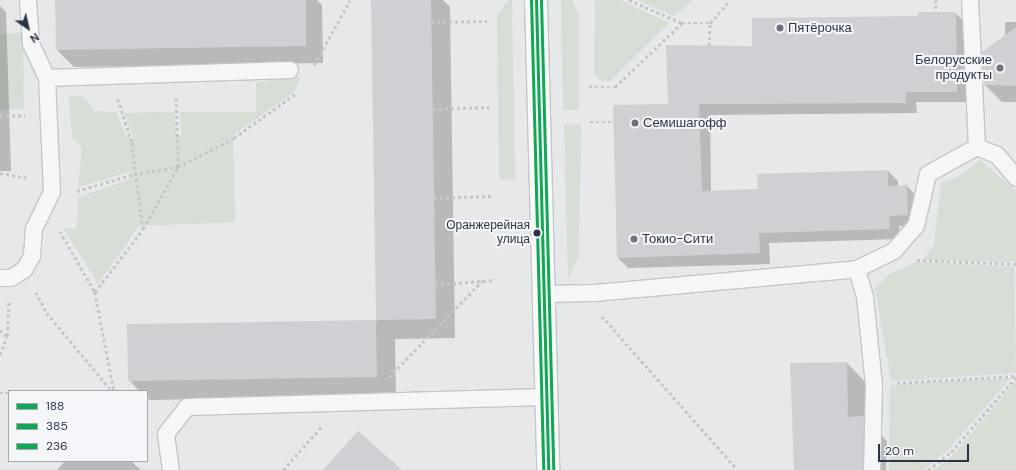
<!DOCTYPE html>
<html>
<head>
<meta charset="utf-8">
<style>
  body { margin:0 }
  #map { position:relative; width:1016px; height:470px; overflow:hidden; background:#e6e8ea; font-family:"DM Sans",sans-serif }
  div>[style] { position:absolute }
  .green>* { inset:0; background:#d6ded6 }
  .shadow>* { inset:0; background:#0003 }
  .building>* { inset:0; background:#ced0d3 }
  .path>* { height:2.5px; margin-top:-1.25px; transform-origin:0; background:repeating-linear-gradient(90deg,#c5c6ca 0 3px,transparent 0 6px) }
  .roads { filter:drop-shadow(1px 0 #c4c6c8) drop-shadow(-1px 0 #c4c6c8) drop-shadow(0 1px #c4c6c8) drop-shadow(0 -1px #c4c6c8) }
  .lane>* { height:16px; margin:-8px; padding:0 8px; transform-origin:8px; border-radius:8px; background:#f5f6f7 }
  .secondary>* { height:22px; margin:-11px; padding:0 11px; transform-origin:11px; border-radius:11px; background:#f8f8f8 }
  .bus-1>* { height:3px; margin:-1.5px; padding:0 1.5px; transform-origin:1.5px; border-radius:1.5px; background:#10a855 }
  .bus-2>* { height:3px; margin:-1.5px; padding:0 1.5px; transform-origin:1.5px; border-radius:1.5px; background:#10a855 }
  .bus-3>* { height:3px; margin:-1.5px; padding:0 1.5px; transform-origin:1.5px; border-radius:1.5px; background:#10a855 }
  .dots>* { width:11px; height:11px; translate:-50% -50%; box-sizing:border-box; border:2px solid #f4f6f9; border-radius:50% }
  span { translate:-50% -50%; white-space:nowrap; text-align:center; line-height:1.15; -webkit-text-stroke:4px #f4f6f9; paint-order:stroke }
  .bus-label { font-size:12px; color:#2b3445 }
  .right { translate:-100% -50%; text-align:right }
  .poi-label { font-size:13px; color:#2b3445 }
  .left { translate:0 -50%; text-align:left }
  .legend { position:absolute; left:8px; top:390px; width:140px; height:72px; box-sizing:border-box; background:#f4f6f9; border:1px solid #a4a8b1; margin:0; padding:5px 7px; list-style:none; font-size:12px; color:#2b3445 }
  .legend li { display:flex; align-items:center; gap:8px; height:20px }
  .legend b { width:20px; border:1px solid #a4a8b1 }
  .north { position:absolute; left:8px; top:8px; width:40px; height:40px; -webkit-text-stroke:3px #f4f6f9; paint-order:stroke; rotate:146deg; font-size:11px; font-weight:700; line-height:16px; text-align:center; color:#2b3445 }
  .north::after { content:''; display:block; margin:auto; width:14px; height:18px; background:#2b3445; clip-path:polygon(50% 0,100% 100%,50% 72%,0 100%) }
  .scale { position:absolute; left:878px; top:444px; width:91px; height:18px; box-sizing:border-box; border:2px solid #2b3445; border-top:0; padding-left:5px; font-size:12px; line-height:14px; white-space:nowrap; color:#2b3445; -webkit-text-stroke:3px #f4f6f9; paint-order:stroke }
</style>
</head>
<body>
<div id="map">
  <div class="green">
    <i style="clip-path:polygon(509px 0,512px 0,515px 179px,499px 180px,497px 14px)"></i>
    <i style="clip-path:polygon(561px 0,572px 0,579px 16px,579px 110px,563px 110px)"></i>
    <i style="clip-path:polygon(595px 0,620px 0,669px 23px,610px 81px,601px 81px,594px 73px)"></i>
    <i style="clip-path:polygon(637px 0,693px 0,674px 16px)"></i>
    <i style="clip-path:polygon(23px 33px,24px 109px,0 110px,0 34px)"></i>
    <i style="clip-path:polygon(301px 77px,294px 92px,233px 135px,235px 222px,139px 226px,98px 284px,63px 228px,76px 229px,79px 197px,130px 179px,129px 172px,78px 187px,82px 148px,72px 137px,69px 96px,84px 97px,95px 111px,116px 112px,127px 138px,133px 137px,124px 113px,175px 112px,176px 136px,181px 136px,180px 112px,256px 112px,256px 82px)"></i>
    <i style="clip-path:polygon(581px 124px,579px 255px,568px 279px,564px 125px)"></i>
    <i style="clip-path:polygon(980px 160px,1016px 191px,1016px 262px,924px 260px,934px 244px,941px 183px,956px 178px)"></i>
    <i style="clip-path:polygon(917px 262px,1014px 267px,1016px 373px,891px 381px,875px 289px,888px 275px)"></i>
    <i style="clip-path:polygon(1011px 378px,948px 450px,924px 470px,889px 470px,890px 385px)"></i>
    <i style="clip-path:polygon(1016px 381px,1016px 470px,934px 470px,953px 455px)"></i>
  </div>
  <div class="shadow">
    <i style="clip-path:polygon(56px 0,317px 0,322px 5px,323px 63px,74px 67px,57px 50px)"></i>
    <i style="clip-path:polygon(372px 0,443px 0,450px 7px,455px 338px,395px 339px,396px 396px,149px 400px,147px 391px,139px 391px,129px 380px,128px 325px,377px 321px)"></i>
    <i style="clip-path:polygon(0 6px,6px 12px,11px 171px,0 171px)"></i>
    <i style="clip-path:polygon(955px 13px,966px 23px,967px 102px,916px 102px,917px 113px,710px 115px,711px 192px,759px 190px,888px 171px,898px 181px,898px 187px,907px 186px,917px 197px,918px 225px,899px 226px,900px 239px,769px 243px,770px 264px,628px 268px,618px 258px,669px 105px,753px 47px)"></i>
    <i style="clip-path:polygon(1005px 22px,1016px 22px,1016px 102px,1002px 102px,985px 85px,1005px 37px)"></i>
    <i style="clip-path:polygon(847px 363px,870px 387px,871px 425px,887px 441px,886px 470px,795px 470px)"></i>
    <i style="clip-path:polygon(65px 461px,131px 461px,141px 470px,57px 470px)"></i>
  </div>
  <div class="building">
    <i style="clip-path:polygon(55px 0,306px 0,306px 46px,56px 50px)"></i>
    <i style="clip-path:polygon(371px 0,431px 0,436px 319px,376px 320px)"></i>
    <i style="clip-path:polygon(918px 12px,956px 12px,957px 71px,964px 66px,965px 85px,957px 84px,957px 92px,906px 92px,906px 103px,699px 104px,702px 191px,758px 189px,757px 174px,888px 170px,888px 186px,907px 185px,908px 215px,889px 216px,890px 229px,759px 233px,760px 253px,617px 258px,613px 105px,668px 104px,666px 45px,752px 46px,752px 18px,918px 16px)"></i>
    <i style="clip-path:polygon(1016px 27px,1016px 86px,984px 85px,982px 52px)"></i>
    <i style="clip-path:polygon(376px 320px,377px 377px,128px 381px,127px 324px)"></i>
    <i style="clip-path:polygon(847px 362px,848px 417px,864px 416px,863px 470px,794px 470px,790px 363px)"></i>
    <i style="clip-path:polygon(358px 431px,402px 470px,323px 470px)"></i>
  </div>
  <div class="path">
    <i style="left:629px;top:0;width:58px;rotate:23.5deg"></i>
    <i style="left:936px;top:0;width:12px;rotate:90deg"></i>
    <i style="left:431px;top:22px;width:56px;rotate:-1deg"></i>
    <i style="left:709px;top:46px;width:23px;rotate:-88deg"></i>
    <i style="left:314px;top:65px;width:74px;rotate:-61deg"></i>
    <i style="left:589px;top:87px;width:26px"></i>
    <i style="left:615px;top:87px;width:93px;rotate:-43.7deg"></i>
    <i style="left:682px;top:23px;width:28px"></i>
    <i style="left:710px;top:23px;width:30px;rotate:-49deg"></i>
    <i style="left:118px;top:99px;width:46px;rotate:72.3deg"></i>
    <i style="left:132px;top:143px;width:87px;rotate:82.7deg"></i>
    <i style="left:433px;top:109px;width:56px;rotate:-2deg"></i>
    <i style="left:0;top:116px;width:25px;rotate:-2deg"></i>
    <i style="left:590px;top:122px;width:24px"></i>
    <i style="left:0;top:173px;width:28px;rotate:10deg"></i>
    <i style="left:77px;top:191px;width:59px;rotate:-16.6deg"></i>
    <i style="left:134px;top:174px;width:45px;rotate:-9deg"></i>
    <i style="left:178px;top:167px;width:63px;rotate:-27.4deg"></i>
    <i style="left:234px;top:138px;width:75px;rotate:-35.8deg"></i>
    <i style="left:434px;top:198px;width:57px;rotate:-2deg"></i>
    <i style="left:60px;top:231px;width:70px;rotate:60.2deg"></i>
    <i style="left:95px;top:292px;width:101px;rotate:79.1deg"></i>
    <i style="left:917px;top:260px;width:99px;rotate:2.3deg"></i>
    <i style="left:435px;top:285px;width:58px;rotate:-4.9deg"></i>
    <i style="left:36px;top:292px;width:24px;rotate:62deg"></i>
    <i style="left:47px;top:313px;width:102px;rotate:50.2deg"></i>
    <i style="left:95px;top:292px;width:79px;rotate:-52.7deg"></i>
    <i style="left:143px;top:229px;width:71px;rotate:-60.6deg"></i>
    <i style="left:178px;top:167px;width:69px;rotate:-91.7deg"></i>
    <i style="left:602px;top:316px;width:205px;rotate:48.6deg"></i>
    <i style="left:0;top:330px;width:8px;rotate:45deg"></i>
    <i style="left:0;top:355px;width:20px;rotate:-70deg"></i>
    <i style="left:7px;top:336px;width:34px;rotate:-87deg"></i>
    <i style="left:389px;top:377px;width:134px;rotate:-45.9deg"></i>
    <i style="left:897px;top:383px;width:119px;rotate:-3.4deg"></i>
    <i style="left:0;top:393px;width:9px"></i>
    <i style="left:283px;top:470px;width:57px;rotate:-48.5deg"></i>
    <i style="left:928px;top:470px;width:29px;rotate:-38deg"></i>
    <i style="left:951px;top:452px;width:99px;rotate:-49.1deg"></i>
  </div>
  <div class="roads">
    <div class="lane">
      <i style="left:47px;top:78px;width:243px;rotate:-1.9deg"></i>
      <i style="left:977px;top:147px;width:22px;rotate:22deg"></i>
      <i style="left:997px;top:155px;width:30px;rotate:50deg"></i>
      <i style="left:857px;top:269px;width:29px;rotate:74deg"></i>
      <i style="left:865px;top:297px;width:88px;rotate:84.2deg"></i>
      <i style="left:874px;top:385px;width:85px;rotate:91.3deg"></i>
      <i style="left:0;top:278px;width:11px"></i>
      <i style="left:11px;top:278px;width:15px;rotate:-32deg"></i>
      <i style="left:24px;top:270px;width:16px;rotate:-60deg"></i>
      <i style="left:32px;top:256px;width:27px;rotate:-86deg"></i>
      <i style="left:34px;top:229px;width:41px;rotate:-64.1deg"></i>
      <i style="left:52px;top:192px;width:114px;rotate:-92.5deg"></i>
      <i style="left:47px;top:78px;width:38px;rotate:-115deg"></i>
      <i style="left:31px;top:44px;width:44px;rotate:-93.9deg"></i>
      <i style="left:543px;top:294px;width:52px;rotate:-1.1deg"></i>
      <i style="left:595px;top:293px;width:263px;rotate:-5.2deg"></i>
      <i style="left:857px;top:269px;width:41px;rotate:-25.9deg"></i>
      <i style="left:894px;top:251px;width:33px;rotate:-49deg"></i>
      <i style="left:916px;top:226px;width:53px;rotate:-77deg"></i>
      <i style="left:928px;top:174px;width:56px;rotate:-28.9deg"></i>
      <i style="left:977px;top:147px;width:147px;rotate:-92.7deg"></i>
      <i style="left:171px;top:470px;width:36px;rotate:-98deg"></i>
      <i style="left:166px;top:434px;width:34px;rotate:-52deg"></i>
      <i style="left:187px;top:407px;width:359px;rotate:-1.6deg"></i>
    </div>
    <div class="secondary">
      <i style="left:536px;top:0;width:470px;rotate:88.5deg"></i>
    </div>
  </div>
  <div class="bus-1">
    <i style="left:536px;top:0;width:470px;rotate:88.5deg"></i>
  </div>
  <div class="bus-2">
    <i style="left:531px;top:0;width:470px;rotate:88.5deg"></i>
  </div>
  <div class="bus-3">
    <i style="left:541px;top:0;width:470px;rotate:88.5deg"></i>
  </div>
  <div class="dots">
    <i style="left:780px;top:28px;background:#6c737f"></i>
    <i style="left:1000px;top:68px;background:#6c737f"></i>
    <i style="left:635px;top:123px;background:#6c737f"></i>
    <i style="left:537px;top:233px;background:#2b3445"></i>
    <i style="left:634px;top:239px;background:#6c737f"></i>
  </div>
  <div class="bus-label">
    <span class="right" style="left:530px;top:233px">Оранжерейная<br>улица</span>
  </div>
  <div class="poi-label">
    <span class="left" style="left:788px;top:28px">Пятёрочка</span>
    <span class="right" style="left:992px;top:68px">Белорусские<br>продукты</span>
    <span class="left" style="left:643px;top:123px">Семишагофф</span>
    <span class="left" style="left:642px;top:239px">Токио-Сити</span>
  </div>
  <ul class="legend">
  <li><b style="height:5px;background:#10a855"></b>188</li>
  <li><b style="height:5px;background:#10a855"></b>385</li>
  <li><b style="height:5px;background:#10a855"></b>236</li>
  </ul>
  <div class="north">N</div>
  <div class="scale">20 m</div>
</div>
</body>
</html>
